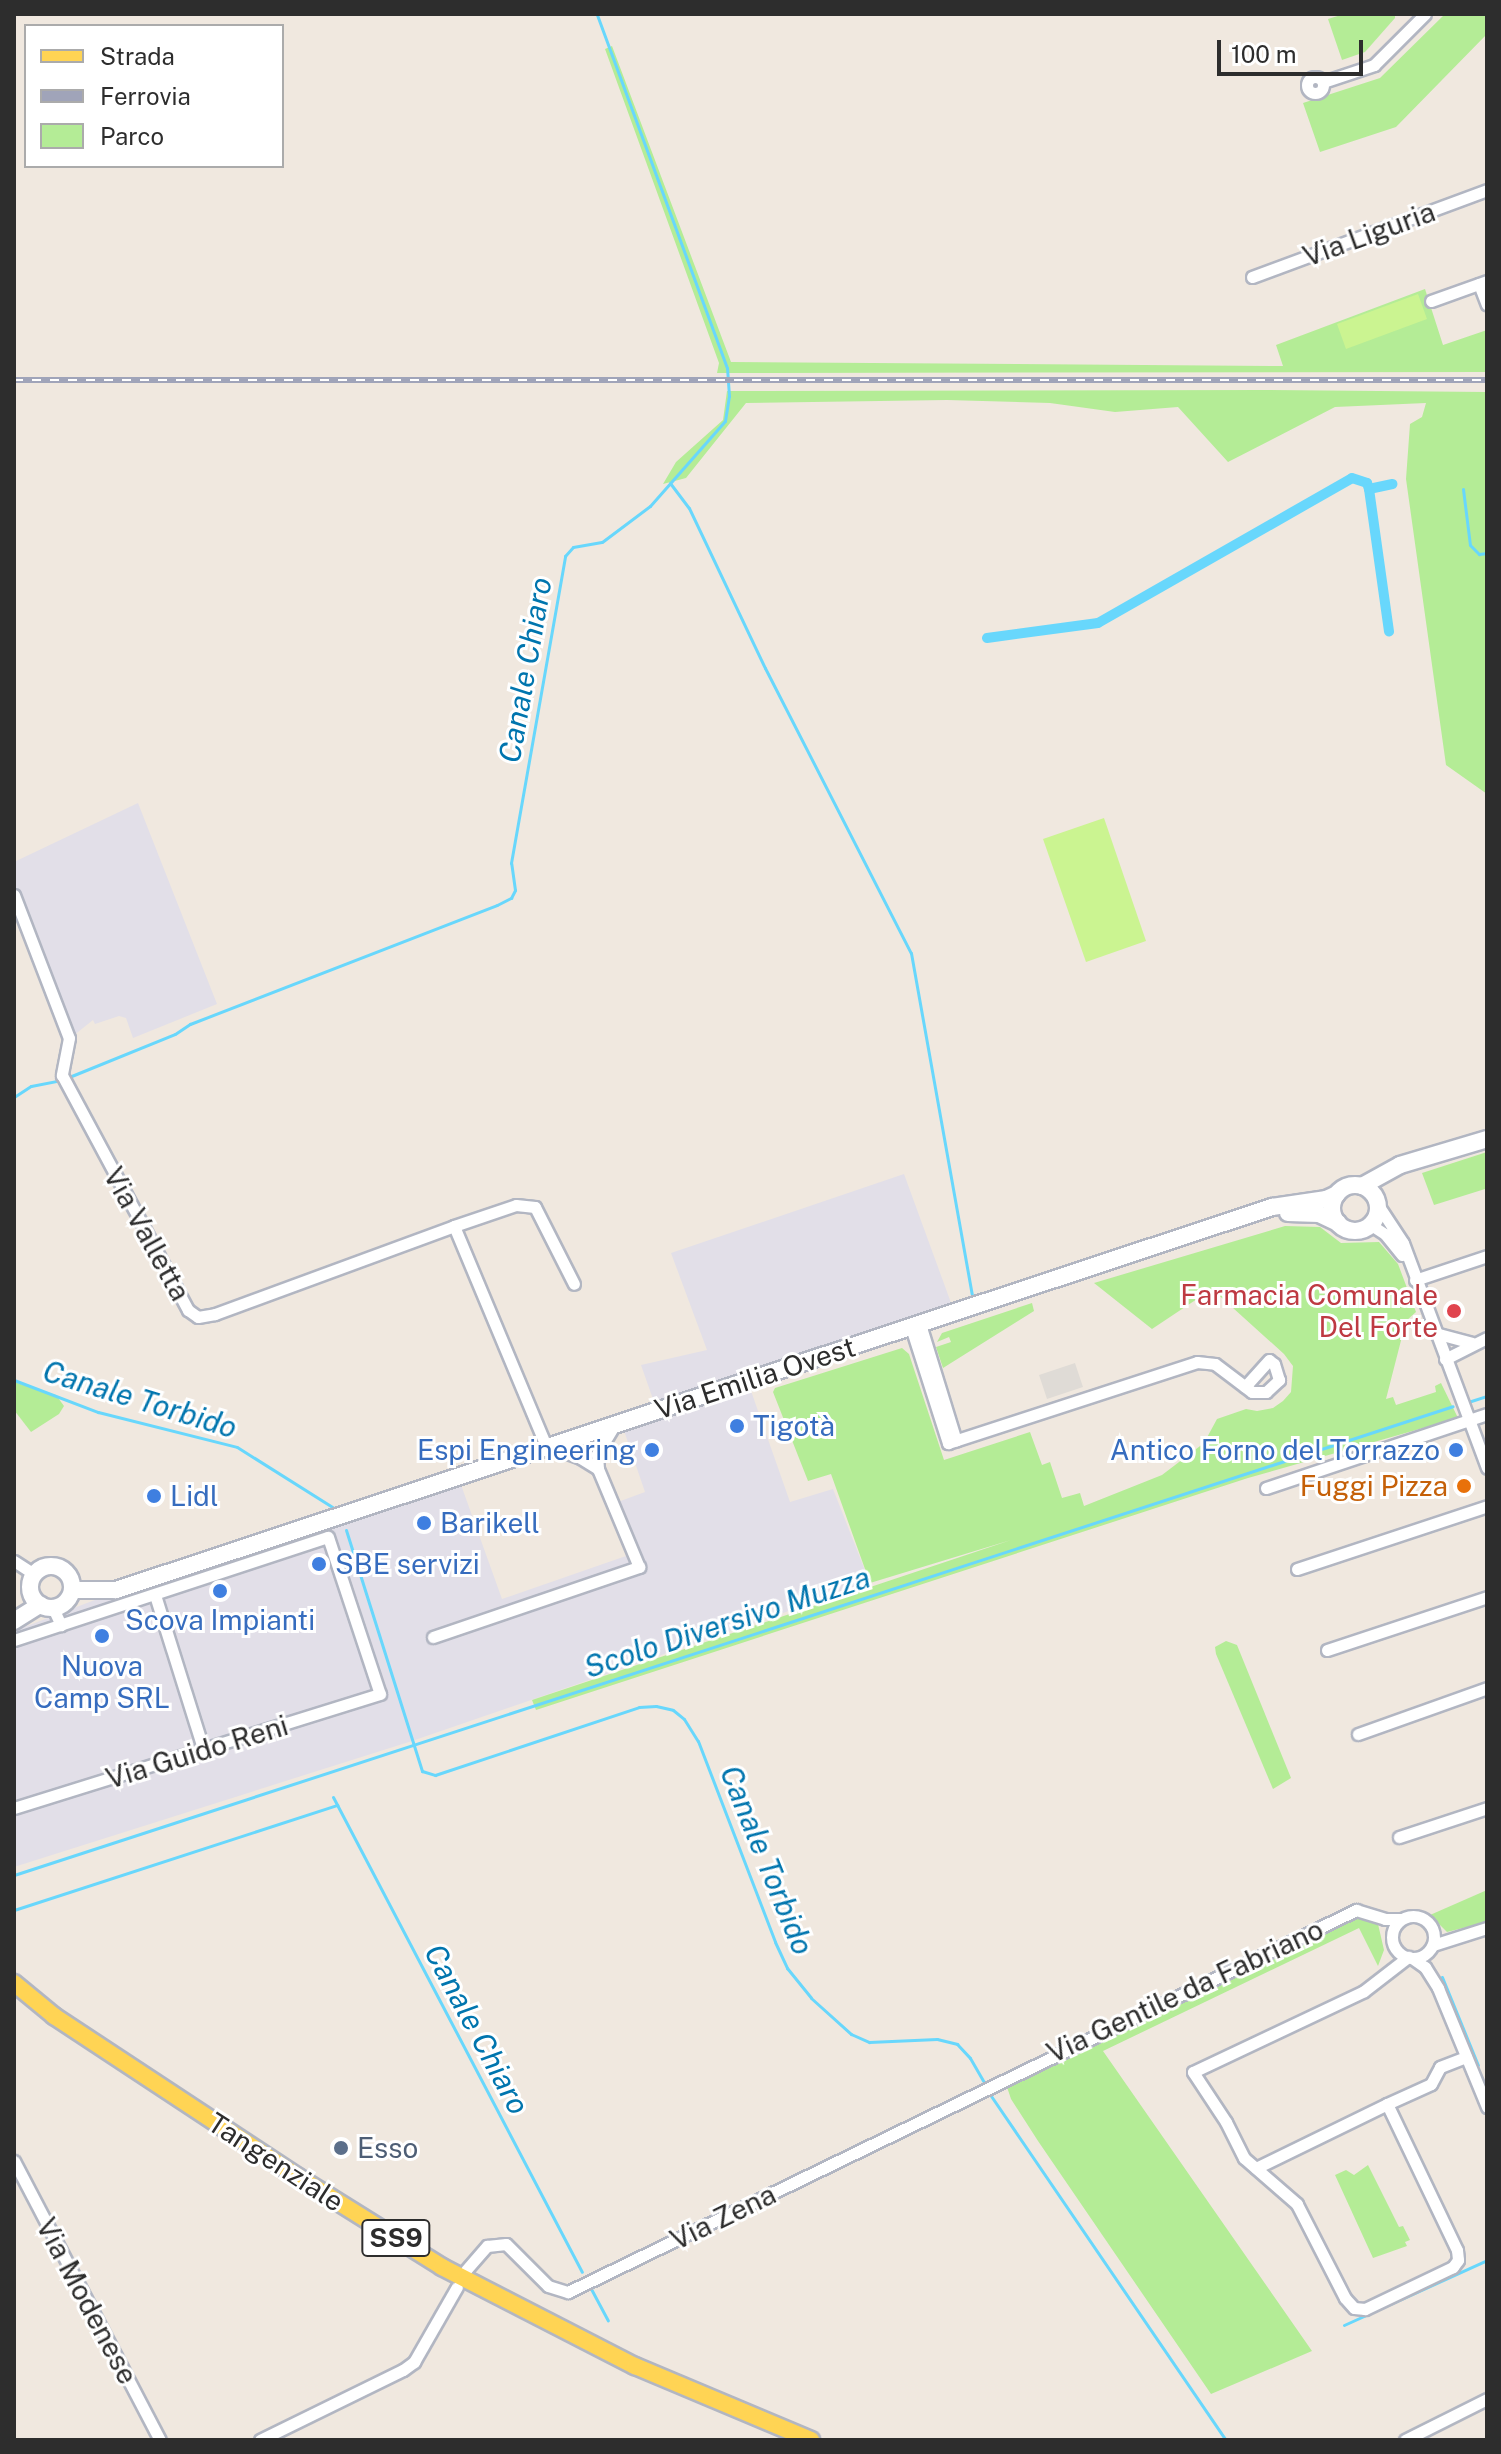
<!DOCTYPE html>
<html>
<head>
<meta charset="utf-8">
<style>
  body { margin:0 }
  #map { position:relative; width:1501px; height:2454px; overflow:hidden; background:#f0e8df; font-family:"Public Sans",sans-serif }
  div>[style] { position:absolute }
  .industrial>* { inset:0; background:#e2dfe8 }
  .green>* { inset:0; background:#b4ec96 }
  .pitch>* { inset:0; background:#cbf491 }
  .plaza>* { inset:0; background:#dfdbd6 }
  .stream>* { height:3px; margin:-1.5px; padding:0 1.5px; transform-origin:1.5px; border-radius:1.5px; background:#68d7fc }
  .canal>* { height:10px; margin:-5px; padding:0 5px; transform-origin:5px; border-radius:5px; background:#68d7fc }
  .roads { filter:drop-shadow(2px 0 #b2b6c2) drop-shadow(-2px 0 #b2b6c2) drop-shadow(0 2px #b2b6c2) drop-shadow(0 -2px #b2b6c2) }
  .street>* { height:11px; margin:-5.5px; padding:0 5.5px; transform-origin:5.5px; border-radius:5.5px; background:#fff }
  .street>.ring { margin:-5.5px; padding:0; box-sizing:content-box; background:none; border:11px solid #fff; border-radius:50% }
  .secondary>* { height:16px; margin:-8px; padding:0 8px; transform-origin:8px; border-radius:8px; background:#fff }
  .secondary>.ring { margin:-8px; padding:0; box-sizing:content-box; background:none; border:16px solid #fff; border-radius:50% }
  .primary>* { height:16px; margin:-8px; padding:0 8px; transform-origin:8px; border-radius:8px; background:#ffd454 }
  .rail>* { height:6px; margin-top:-3px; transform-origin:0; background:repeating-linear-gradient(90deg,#fff 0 9px,#a0a4b9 0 18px); box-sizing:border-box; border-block:2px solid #a0a4b9 }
  .dots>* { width:22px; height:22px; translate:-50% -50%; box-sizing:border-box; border:4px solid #fff; border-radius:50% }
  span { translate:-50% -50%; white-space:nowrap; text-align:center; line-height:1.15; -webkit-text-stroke:6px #fff; paint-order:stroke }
  .shield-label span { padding:2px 6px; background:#fff; border:2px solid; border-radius:6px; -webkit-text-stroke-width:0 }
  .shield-label { font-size:26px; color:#2d2d2d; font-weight:700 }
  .street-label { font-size:28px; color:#2d2d2d }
  .health-label { font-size:28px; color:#be3a42 }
  .right { translate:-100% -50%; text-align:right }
  .shop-label { font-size:28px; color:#366cbe }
  .left { translate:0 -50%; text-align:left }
  .food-label { font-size:28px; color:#c56008 }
  .service-label { font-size:28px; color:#4e5e75 }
  .water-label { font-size:30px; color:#0075ae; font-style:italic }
  .frame { position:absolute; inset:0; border:16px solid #2d2d2d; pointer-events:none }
  .legend { position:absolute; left:24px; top:24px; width:260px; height:144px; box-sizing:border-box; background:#fff; border:2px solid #ababab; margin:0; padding:10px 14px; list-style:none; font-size:24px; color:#2d2d2d }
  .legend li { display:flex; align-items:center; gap:16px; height:40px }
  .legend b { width:40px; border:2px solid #ababab }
  .scale { position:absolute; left:1217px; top:40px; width:146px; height:36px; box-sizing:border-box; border:4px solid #2d2d2d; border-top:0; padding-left:10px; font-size:24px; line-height:28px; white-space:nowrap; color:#2d2d2d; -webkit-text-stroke:6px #fff; paint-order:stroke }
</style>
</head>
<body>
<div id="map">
  <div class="industrial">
    <i style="clip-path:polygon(138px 803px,217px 1004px,133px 1038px,126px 1018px,119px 1016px,95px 1024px,93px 1020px,73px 1036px,14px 896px,14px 862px)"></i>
    <i style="clip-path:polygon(904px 1174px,958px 1322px,750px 1388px,790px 1502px,833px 1489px,870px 1583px,412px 1741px,14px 1867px,14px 1631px,100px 1598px,460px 1482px,502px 1599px,626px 1556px,607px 1506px,645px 1492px,619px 1416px,654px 1402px,641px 1365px,707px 1350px,671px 1253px)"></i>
  </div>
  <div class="green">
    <i style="clip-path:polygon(1344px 14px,1395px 14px,1395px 18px,1365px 52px,1342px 60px,1328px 19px)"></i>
    <i style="clip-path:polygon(1445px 14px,1487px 14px,1487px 34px,1396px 127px,1320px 152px,1303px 103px,1380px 78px)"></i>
    <i style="clip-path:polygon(612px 46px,731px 362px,1283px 366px,1276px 345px,1425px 289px,1443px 345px,1487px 330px,1487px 372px,717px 373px,719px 363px,605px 49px)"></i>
    <i style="clip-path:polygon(1265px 390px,1487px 392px,1487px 794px,1446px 765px,1406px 479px,1410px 424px,1422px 417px,1426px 403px,1335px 407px,1228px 462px,1178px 407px,1115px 412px,1050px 403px,947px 400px,746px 403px,686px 478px,663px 484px,676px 462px,723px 420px,727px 391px)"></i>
    <i style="clip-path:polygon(1487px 1152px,1485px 1189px,1434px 1205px,1422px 1173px)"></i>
    <i style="clip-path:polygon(1285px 1226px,1320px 1227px,1341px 1243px,1379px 1242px,1398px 1264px,1416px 1312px,1406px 1321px,1386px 1399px,1393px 1397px,1396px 1405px,1436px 1392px,1435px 1386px,1441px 1383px,1458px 1418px,1248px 1478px,536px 1710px,532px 1700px,1011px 1540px,870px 1583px,831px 1474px,808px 1481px,773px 1392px,775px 1388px,902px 1348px,909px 1354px,944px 1460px,1030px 1432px,1042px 1465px,1050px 1462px,1062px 1498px,1080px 1493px,1084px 1506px,1162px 1475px,1204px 1443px,1217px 1419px,1246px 1409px,1257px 1411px,1273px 1408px,1283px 1401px,1291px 1392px,1293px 1366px,1284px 1354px,1212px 1289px,1152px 1329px,1094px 1283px)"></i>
    <i style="clip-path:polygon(1032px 1303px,1034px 1311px,943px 1368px,936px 1347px,951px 1342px,949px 1337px,937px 1342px,942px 1333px)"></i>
    <i style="clip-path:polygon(14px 1382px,56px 1395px,64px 1406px,59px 1414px,31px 1432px,14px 1410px)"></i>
    <i style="clip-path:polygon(1226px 1641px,1237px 1645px,1291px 1778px,1273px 1789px,1216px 1654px,1215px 1647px)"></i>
    <i style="clip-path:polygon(1487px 1890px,1487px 1922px,1447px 1932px,1430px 1915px)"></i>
    <i style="clip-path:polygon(1352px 1916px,1378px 1924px,1384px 1950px,1378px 1966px,1359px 1928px,1103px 2051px,1312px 2351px,1211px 2394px,1038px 2141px,1011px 2099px,1006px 2084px)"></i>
    <i style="clip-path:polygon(1368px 2165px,1399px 2227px,1403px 2226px,1410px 2240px,1405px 2242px,1407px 2246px,1373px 2258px,1335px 2175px,1346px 2170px,1354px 2175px)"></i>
  </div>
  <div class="pitch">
    <i style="clip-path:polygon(1418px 294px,1427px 319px,1346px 349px,1337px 324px)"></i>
    <i style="clip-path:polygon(1104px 818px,1146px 941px,1086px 962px,1043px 839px)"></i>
  </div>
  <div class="plaza">
    <i style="clip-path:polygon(1075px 1363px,1083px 1387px,1047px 1399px,1039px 1375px)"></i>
  </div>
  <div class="stream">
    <i style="left:670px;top:483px;width:31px;rotate:53deg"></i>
    <i style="left:689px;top:508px;width:177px;rotate:64.6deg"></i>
    <i style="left:765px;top:668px;width:320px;rotate:62.9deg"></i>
    <i style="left:911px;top:953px;width:347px;rotate:79.9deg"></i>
    <i style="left:1463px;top:489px;width:56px;rotate:82.9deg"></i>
    <i style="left:1470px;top:545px;width:13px;rotate:45deg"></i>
    <i style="left:1479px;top:554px;width:8px;rotate:-7deg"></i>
    <i style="left:69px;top:1077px;width:114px;rotate:-22.1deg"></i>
    <i style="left:175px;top:1034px;width:18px;rotate:-34deg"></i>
    <i style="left:190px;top:1024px;width:329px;rotate:-21.2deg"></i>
    <i style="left:497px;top:905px;width:16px;rotate:-27deg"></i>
    <i style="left:511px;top:898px;width:9px;rotate:-63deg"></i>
    <i style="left:515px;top:890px;width:27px;rotate:-98deg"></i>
    <i style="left:511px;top:863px;width:312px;rotate:-80deg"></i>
    <i style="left:565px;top:556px;width:12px;rotate:-48deg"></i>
    <i style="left:573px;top:547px;width:29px;rotate:-10deg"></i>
    <i style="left:602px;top:542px;width:60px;rotate:-36.9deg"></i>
    <i style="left:650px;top:506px;width:113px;rotate:-48.6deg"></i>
    <i style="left:725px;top:421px;width:25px;rotate:-81deg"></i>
    <i style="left:729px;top:396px;width:28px;rotate:-94deg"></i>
    <i style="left:727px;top:368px;width:377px;rotate:-110.2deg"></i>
    <i style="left:14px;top:1097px;width:20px;rotate:-33deg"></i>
    <i style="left:31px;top:1086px;width:32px;rotate:-11deg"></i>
    <i style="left:14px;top:1380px;width:90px;rotate:20.9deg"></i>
    <i style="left:98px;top:1412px;width:143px;rotate:14.1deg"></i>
    <i style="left:237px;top:1447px;width:115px;rotate:32.2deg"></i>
    <i style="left:1468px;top:1402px;width:20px;rotate:-18deg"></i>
    <i style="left:346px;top:1530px;width:253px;rotate:72.5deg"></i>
    <i style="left:422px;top:1771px;width:14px;rotate:17deg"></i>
    <i style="left:435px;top:1775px;width:215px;rotate:-18.4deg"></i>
    <i style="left:639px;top:1707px;width:17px;rotate:-3deg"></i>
    <i style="left:656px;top:1706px;width:17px;rotate:13deg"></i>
    <i style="left:673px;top:1710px;width:14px;rotate:39deg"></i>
    <i style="left:684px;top:1719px;width:26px;rotate:58deg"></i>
    <i style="left:698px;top:1741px;width:215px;rotate:69deg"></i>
    <i style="left:775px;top:1942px;width:29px;rotate:65deg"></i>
    <i style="left:787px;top:1968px;width:38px;rotate:51deg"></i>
    <i style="left:811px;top:1998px;width:54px;rotate:42deg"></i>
    <i style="left:851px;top:2034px;width:20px;rotate:24deg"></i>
    <i style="left:869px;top:2042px;width:68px;rotate:-2.5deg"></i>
    <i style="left:937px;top:2039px;width:21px;rotate:14deg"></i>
    <i style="left:957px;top:2044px;width:19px;rotate:47deg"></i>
    <i style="left:970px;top:2058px;width:32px;rotate:60deg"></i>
    <i style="left:333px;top:1797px;width:536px;rotate:62.34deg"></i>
    <i style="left:14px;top:1875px;width:1513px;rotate:-18.05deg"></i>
    <i style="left:14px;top:1910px;width:340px;rotate:-18deg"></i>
    <i style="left:1442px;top:1977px;width:95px;rotate:67.8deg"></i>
    <i style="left:1486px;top:2085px;width:2px;rotate:63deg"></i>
    <i style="left:989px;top:2093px;width:420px;rotate:55.7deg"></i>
    <i style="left:589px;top:2285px;width:40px;rotate:62deg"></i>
    <i style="left:1344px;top:2325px;width:157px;rotate:-24.4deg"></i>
  </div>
  <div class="canal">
    <i style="left:1369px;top:489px;width:144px;rotate:82deg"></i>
    <i style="left:987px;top:638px;width:112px;rotate:-7.7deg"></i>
    <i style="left:1098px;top:623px;width:292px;rotate:-29.7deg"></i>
    <i style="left:1352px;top:478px;width:16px;rotate:18deg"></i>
    <i style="left:1367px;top:483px;width:6px;rotate:72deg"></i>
    <i style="left:1369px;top:489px;width:24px;rotate:-12deg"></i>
  </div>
  <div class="roads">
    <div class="street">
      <i class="ring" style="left:1307px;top:77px;width:5px;height:5px"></i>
      <i style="left:1323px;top:82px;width:54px;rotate:-18.4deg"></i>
      <i style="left:1374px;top:65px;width:72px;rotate:-45deg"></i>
      <i style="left:1252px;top:277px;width:251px;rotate:-20.3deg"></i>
      <i style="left:1479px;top:284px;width:22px;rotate:69deg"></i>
      <i style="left:1431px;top:301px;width:59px;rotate:-19.7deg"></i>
      <i style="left:14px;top:895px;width:153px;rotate:69deg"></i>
      <i style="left:69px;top:1038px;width:38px;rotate:101deg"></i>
      <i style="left:62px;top:1075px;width:267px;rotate:61.8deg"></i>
      <i style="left:188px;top:1310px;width:12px;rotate:35deg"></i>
      <i style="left:198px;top:1317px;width:17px;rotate:-10deg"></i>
      <i style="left:215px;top:1314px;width:255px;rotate:-20.2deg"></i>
      <i style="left:454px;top:1226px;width:238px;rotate:67.3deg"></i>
      <i style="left:1378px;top:1205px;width:45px;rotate:56.7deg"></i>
      <i style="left:1403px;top:1243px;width:240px;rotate:69.5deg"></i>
      <i style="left:1371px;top:1225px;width:17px;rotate:33deg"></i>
      <i style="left:1385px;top:1234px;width:27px;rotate:51deg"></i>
      <i style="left:454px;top:1226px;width:65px;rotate:-18.7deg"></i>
      <i style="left:516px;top:1205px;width:19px;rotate:6deg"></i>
      <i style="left:535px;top:1207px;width:86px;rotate:63.1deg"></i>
      <i style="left:1415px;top:1280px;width:76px;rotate:-18.4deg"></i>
      <i style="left:920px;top:1324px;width:122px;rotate:72.9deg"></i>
      <i style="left:911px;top:1327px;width:122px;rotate:72.3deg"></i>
      <i style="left:948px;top:1443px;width:262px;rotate:-18deg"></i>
      <i style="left:1197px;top:1362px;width:18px;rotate:6deg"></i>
      <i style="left:1215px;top:1364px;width:46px;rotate:37.1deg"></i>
      <i style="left:1252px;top:1392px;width:14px"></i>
      <i style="left:1266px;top:1392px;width:18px;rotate:-43deg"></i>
      <i style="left:1279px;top:1380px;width:17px;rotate:-107deg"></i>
      <i style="left:1274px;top:1364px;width:6px;rotate:-141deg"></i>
      <i style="left:1269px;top:1360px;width:36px;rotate:132deg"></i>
      <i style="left:1435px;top:1333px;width:38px;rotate:15deg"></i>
      <i style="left:1445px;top:1359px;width:47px;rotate:-26.6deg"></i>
      <i style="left:548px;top:1446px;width:33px;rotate:20deg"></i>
      <i style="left:579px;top:1457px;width:22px;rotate:32deg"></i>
      <i style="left:1266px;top:1488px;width:233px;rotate:-18.5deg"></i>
      <i style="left:14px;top:1561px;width:24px;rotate:33deg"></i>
      <i style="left:1297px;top:1569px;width:200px;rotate:-18.3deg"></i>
      <i style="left:155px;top:1595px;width:164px;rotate:72.6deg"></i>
      <i style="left:53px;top:1608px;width:19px;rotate:65deg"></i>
      <i style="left:433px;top:1637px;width:218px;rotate:-18.8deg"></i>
      <i style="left:639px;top:1567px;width:106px;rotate:-112.7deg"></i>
      <i style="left:598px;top:1469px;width:15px;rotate:-94deg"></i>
      <i style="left:597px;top:1454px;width:33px;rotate:-59deg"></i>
      <i style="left:14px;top:1640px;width:330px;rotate:-18.2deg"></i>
      <i style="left:328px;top:1537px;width:165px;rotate:71.7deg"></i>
      <i style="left:380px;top:1694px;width:383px;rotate:162.7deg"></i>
      <i style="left:1327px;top:1650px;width:169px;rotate:-18.3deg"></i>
      <i style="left:1358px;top:1734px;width:137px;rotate:-19.6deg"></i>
      <i style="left:1399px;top:1837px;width:93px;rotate:-18.2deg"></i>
      <i class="ring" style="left:1392px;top:1916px;width:31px;height:31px"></i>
      <i style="left:1433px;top:1945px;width:57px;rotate:-17.5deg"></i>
      <i style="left:1412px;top:1958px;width:16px;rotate:35deg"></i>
      <i style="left:1425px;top:1967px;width:25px;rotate:58deg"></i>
      <i style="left:1438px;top:1988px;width:129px;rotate:67.6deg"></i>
      <i style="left:1387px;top:2104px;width:48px;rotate:-24.4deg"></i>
      <i style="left:1431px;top:2084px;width:19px;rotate:-62deg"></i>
      <i style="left:1440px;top:2067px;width:28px;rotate:-21deg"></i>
      <i style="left:14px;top:2161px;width:315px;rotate:62.4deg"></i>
      <i style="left:1256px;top:2168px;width:146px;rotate:-26deg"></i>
      <i style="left:1387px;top:2104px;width:162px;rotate:64.4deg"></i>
      <i style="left:1457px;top:2250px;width:10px;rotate:84deg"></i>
      <i style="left:1458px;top:2260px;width:9px;rotate:126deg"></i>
      <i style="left:1453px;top:2267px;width:98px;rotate:154.5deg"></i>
      <i style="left:1365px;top:2309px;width:11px;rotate:-175deg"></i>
      <i style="left:1354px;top:2308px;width:13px;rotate:-132deg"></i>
      <i style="left:1345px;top:2298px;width:106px;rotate:-117.1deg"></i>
      <i style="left:1297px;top:2204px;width:70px;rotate:-139deg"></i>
      <i style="left:1244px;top:2158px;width:40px;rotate:-116.6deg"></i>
      <i style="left:1226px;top:2122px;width:60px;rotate:-123.4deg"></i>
      <i style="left:1193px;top:2072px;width:189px;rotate:-25.3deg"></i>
      <i style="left:1364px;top:1991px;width:56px;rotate:-37.7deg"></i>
      <i style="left:466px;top:2270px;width:32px;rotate:-49deg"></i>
      <i style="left:487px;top:2246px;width:19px;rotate:-6deg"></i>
      <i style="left:506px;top:2244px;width:59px;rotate:45deg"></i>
      <i style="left:548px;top:2286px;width:21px;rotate:17deg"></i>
      <i style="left:568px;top:2292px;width:876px;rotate:-25.86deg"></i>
      <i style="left:1356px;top:1910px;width:30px;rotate:17deg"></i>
      <i style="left:1385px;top:1919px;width:16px"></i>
      <i style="left:260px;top:2440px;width:159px;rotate:-26.1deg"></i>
      <i style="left:403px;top:2370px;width:14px;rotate:-36deg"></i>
      <i style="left:414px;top:2362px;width:86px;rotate:-60.2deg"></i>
      <i style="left:1405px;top:2440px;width:92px;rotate:-26.6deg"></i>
    </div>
    <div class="secondary">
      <i class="ring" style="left:1332px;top:1185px;width:30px;height:30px"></i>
      <i style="left:1362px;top:1186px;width:43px;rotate:-28.9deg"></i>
      <i style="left:1400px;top:1165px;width:91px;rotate:-16.6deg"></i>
      <i style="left:1288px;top:1213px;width:31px;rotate:2deg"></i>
      <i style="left:1319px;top:1214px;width:21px;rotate:25deg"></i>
      <i class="ring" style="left:30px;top:1566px;width:26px;height:26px"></i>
      <i style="left:72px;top:1590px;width:44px"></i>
      <i style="left:116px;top:1590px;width:1218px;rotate:-18.33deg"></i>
      <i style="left:1272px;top:1207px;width:55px;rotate:-8.4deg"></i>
      <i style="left:1326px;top:1199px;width:12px;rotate:-24deg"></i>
      <i style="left:14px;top:1621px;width:31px;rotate:-32deg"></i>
    </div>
    <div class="primary">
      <i style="left:14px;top:1983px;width:52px;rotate:39.5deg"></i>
      <i style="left:54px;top:2016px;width:292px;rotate:33.4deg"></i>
      <i style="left:298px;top:2177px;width:170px;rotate:32deg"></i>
      <i style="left:442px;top:2267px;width:217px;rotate:27.2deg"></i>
      <i style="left:635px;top:2366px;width:191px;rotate:22.8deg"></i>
    </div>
  </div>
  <div class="rail">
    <i style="left:14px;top:380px;width:1473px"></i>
  </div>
  <div class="dots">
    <i style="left:1454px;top:1311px;background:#e0444e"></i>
    <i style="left:737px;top:1426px;background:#3f7fe0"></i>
    <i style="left:652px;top:1450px;background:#3f7fe0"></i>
    <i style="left:1456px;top:1450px;background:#3f7fe0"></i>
    <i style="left:1464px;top:1486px;background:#e8710a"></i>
    <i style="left:154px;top:1496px;background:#3f7fe0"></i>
    <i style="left:424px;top:1523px;background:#3f7fe0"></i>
    <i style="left:319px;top:1564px;background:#3f7fe0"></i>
    <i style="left:220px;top:1591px;background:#3f7fe0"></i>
    <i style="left:102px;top:1636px;background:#3f7fe0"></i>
    <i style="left:341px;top:2148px;background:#5c6f8a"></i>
  </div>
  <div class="shield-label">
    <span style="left:396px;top:2238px">SS9</span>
  </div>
  <div class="street-label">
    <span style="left:1369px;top:234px;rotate:-20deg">Via Liguria</span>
    <span style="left:147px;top:1234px;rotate:61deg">Via Valletta</span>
    <span style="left:755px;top:1378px;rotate:-18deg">Via Emilia Ovest</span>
    <span style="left:197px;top:1752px;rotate:-17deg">Via Guido Reni</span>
    <span style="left:1185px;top:1991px;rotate:-25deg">Via Gentile da Fabriano</span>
    <span style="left:276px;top:2162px;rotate:33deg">Tangenziale</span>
    <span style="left:723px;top:2217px;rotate:-26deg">Via Zena</span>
    <span style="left:87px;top:2301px;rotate:62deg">Via Modenese</span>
  </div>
  <div class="health-label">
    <span class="right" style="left:1438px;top:1311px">Farmacia Comunale<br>Del Forte</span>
  </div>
  <div class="shop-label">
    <span class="left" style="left:753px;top:1426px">Tigotà</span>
    <span class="right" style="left:636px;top:1450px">Espi Engineering</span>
    <span class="right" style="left:1440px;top:1450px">Antico Forno del Torrazzo</span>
    <span class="left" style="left:170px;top:1496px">Lidl</span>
    <span class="left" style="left:440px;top:1523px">Barikell</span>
    <span class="left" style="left:335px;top:1564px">SBE servizi</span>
    <span style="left:220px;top:1620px">Scova Impianti</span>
    <span style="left:102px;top:1682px">Nuova<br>Camp SRL</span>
  </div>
  <div class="food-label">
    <span class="right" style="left:1448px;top:1486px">Fuggi Pizza</span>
  </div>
  <div class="service-label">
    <span class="left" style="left:357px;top:2148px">Esso</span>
  </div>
  <div class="water-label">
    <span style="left:525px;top:670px;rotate:-80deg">Canale Chiaro</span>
    <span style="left:140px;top:1399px;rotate:17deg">Canale Torbido</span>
    <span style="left:727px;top:1622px;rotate:-18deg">Scolo Diversivo Muzza</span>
    <span style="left:767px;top:1860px;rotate:68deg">Canale Torbido</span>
    <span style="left:477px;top:2029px;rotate:62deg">Canale Chiaro</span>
  </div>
  <div class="frame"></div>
  <ul class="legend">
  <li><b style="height:10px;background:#ffd454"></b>Strada</li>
  <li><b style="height:10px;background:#a0a4b9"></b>Ferrovia</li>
  <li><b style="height:22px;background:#b4ec96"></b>Parco</li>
  </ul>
  <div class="scale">100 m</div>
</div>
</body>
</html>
